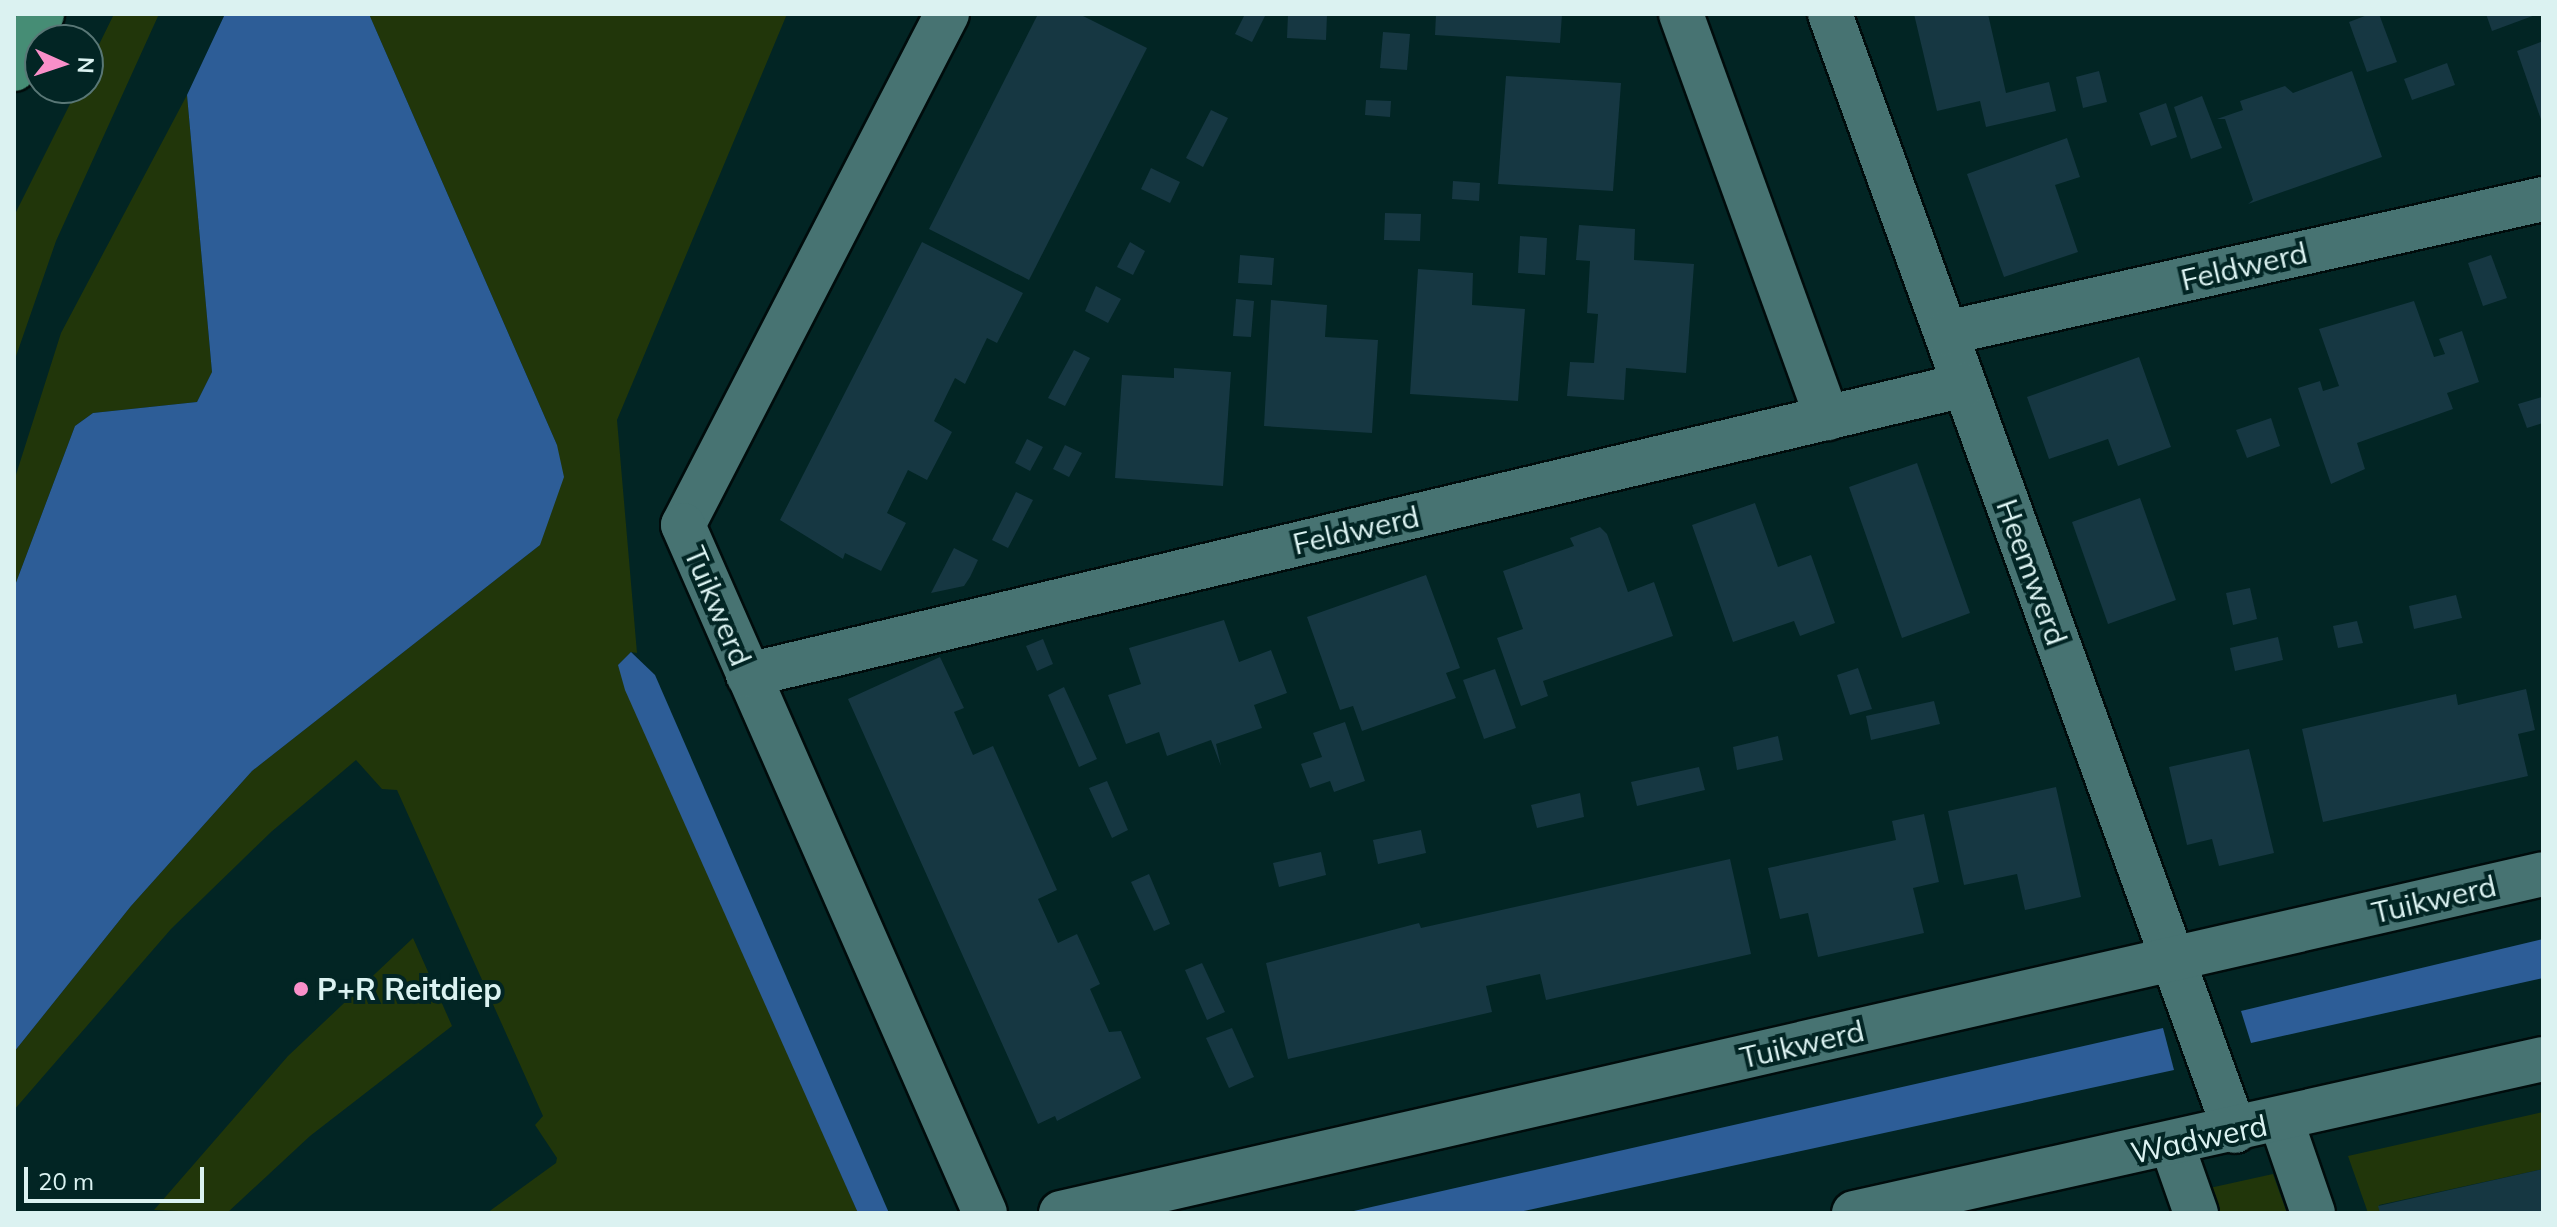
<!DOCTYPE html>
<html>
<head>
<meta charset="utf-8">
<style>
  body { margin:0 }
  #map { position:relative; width:2557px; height:1227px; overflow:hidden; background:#022524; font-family:Mulish,sans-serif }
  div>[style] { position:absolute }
  .green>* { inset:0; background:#21360a }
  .water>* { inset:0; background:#2d5d97 }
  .building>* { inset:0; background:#163742 }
  .roads { filter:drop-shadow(2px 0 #000c0c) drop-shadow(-2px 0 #000c0c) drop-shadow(0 2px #000c0c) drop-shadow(0 -2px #000c0c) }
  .minor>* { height:44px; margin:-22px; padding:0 22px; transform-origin:22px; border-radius:22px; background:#477372 }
  .primary>* { height:44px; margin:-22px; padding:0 22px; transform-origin:22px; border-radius:22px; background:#468d75 }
  .dots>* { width:22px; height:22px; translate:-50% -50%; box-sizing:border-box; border:4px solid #022524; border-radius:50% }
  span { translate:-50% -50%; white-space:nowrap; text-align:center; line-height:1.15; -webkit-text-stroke:8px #022524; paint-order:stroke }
  .street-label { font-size:30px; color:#dbf2f1 }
  .poi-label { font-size:30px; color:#dbf2f1; font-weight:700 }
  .left { translate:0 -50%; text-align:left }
  .frame { position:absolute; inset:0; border:16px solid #dbf2f1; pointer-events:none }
  .north { position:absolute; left:24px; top:24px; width:80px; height:80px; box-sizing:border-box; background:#022524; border:2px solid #597776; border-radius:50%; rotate:93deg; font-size:22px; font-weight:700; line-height:32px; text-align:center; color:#dbf2f1 }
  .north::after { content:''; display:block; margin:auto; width:28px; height:36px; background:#f98fc9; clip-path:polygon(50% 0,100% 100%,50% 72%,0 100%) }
  .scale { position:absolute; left:24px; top:1167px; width:180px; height:36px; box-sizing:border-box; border:4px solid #dbf2f1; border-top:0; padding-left:10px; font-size:24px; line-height:28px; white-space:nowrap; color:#dbf2f1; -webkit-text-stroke:6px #022524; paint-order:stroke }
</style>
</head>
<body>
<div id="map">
  <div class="green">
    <i style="clip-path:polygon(114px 14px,159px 14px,56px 241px,14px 362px,14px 216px,78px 88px,88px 88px,88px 67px)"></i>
    <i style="clip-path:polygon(369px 14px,787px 14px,617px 420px,637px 653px,631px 652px,618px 665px,858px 1213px,487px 1213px,556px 1163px,557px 1158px,535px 1125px,543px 1116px,397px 790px,382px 789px,356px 760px,271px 832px,171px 929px,14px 1110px,14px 1052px,131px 906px,252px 771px,540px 545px,557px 445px)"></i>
    <i style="clip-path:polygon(187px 95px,212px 372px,197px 402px,93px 413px,75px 426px,14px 588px,14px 481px,61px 333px)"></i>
    <i style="clip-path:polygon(413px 938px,452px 1026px,310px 1136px,227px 1213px,154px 1210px,288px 1056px)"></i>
    <i style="clip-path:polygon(2543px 1112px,2543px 1169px,2379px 1205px,2380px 1213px,2368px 1213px,2348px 1156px)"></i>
    <i style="clip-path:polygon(2273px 1174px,2287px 1213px,2214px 1213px,2205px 1189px)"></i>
  </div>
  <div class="water">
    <i style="clip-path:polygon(225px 14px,369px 14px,557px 445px,564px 477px,540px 545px,252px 771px,131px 906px,14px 1052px,14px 588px,75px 426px,93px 413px,197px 402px,212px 372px,187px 95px)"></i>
    <i style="clip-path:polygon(631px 652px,655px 675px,889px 1213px,858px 1213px,625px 690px,618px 665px)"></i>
    <i style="clip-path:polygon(2543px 939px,2543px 978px,2251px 1043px,2241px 1011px)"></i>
    <i style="clip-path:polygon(2163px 1028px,2174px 1070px,1515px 1213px,1345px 1213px)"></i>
  </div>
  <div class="building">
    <i style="clip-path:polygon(1038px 14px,1079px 14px,1147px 48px,1029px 280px,929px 229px)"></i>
    <i style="clip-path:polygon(1245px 14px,1266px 14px,1252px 42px,1235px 34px)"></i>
    <i style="clip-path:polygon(1288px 14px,1327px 14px,1326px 40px,1287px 38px)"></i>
    <i style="clip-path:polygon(1436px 14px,1562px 14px,1560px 43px,1435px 35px)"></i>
    <i style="clip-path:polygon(1914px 14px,1988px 14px,2006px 93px,2049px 82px,2056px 111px,1986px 127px,1980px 101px,1937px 111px)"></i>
    <i style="clip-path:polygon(2370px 14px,2379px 14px,2397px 62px,2367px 72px,2349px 22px)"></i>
    <i style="clip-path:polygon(2486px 14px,2538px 14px,2492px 31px)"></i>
    <i style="clip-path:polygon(1383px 32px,1410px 34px,1407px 70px,1380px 68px)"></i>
    <i style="clip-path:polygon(2543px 41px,2543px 125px,2517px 51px)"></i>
    <i style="clip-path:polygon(2447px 63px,2455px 85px,2412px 100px,2404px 79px)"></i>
    <i style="clip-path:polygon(2099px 71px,2107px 102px,2083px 108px,2076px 77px)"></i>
    <i style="clip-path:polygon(2352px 71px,2382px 157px,2248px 204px,2253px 200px,2225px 119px,2217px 119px,2243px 110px,2240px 101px,2285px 86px,2293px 93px)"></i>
    <i style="clip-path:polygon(1506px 76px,1621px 83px,1613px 191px,1498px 184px)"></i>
    <i style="clip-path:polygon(2202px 96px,2222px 148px,2191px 159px,2174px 107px)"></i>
    <i style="clip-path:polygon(1366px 100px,1391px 101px,1390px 117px,1365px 115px)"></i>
    <i style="clip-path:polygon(2166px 103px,2177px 137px,2151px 146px,2139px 113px)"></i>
    <i style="clip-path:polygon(1211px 110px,1228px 118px,1203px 167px,1186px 158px)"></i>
    <i style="clip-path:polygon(2067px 138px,2080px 177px,2055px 185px,2078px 252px,2004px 277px,1967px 174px)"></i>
    <i style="clip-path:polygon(1151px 168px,1180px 182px,1170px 203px,1141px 189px)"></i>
    <i style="clip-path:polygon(1453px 181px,1480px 183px,1479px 201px,1452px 199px)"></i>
    <i style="clip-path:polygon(1385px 213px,1421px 214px,1420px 241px,1384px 240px)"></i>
    <i style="clip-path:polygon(1579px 225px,1635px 229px,1634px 260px,1694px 264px,1686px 373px,1626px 368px,1624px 400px,1567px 396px,1570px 362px,1594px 363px,1598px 314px,1587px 313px,1590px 261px,1576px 260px)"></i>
    <i style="clip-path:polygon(1520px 236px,1547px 238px,1545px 275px,1518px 273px)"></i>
    <i style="clip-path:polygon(922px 242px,1023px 293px,997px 343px,987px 338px,965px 384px,955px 378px,934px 421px,952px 432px,927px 480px,908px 470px,887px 513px,906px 523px,881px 571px,845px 553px,843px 559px,780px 520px)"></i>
    <i style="clip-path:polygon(1130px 242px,1145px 251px,1133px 275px,1117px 267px)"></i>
    <i style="clip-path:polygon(1240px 255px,1274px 258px,1272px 285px,1238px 283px)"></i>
    <i style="clip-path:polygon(2491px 255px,2507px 298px,2483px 306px,2468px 263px)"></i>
    <i style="clip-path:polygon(1418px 269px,1473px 273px,1472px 305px,1525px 309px,1518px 401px,1410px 394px)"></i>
    <i style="clip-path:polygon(1096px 286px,1121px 299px,1108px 323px,1085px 311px)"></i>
    <i style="clip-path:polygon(1236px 299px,1254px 301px,1251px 337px,1233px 336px)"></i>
    <i style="clip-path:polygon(1271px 300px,1327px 305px,1325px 337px,1378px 340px,1372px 433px,1264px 426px)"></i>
    <i style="clip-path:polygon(2414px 301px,2434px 357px,2445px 354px,2439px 339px,2462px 331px,2479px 382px,2447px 393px,2453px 409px,2357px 443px,2365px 469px,2331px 484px,2298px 388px,2320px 381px,2323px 391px,2339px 386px,2319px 329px)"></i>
    <i style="clip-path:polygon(1074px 350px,1090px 358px,1065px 406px,1048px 398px)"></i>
    <i style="clip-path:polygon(2139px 357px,2171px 447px,2118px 466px,2108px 439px,2049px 459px,2027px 397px)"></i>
    <i style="clip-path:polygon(1174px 368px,1231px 372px,1223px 486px,1115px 478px,1122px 375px,1174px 378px)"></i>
    <i style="clip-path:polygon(2542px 397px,2543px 423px,2527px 428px,2518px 404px)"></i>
    <i style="clip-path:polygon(2271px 418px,2280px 446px,2247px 458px,2236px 430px)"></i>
    <i style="clip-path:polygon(1027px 439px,1043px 447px,1030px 471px,1015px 463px)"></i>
    <i style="clip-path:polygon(1065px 445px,1082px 453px,1069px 477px,1053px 469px)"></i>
    <i style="clip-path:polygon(1917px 463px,1970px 613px,1902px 638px,1849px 487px)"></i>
    <i style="clip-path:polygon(1016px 492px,1033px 500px,1008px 548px,992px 540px)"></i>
    <i style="clip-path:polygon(2140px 498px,2176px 600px,2108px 624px,2072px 522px)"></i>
    <i style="clip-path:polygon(1755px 503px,1778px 567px,1811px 555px,1835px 623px,1800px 636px,1794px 621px,1733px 642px,1692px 525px)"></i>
    <i style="clip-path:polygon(1600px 527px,1607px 534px,1628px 592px,1654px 582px,1673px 636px,1543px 681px,1548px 696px,1521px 706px,1497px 638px,1523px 629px,1503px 571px,1574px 546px,1570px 538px)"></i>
    <i style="clip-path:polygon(954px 548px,978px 560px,970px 577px,964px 586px,931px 593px)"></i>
    <i style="clip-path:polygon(1426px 575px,1460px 668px,1446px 673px,1456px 698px,1362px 731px,1353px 706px,1340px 710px,1307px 617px)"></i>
    <i style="clip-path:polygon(2250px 588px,2257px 619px,2233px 625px,2226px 593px)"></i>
    <i style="clip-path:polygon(2456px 595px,2462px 618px,2414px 629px,2409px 606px)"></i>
    <i style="clip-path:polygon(1224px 620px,1239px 662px,1271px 650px,1287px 693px,1254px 705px,1262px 728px,1216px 744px,1221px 766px,1211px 740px,1167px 756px,1159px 732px,1126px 744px,1108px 695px,1141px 684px,1129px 648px)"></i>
    <i style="clip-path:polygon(2357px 621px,2363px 643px,2338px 648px,2333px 626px)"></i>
    <i style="clip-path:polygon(2278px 637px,2283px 660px,2235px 671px,2230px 648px)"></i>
    <i style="clip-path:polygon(1043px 639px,1053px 664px,1037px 671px,1026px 646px)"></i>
    <i style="clip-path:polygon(940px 657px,964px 708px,954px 712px,973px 755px,993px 746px,1057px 890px,1038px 899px,1058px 943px,1077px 934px,1100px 984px,1090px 989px,1109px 1032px,1121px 1031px,1141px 1078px,1057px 1121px,1055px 1116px,1038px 1124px,848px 699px)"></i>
    <i style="clip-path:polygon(1858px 668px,1872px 709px,1850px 715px,1837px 675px)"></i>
    <i style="clip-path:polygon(1495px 669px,1516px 728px,1484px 739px,1463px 680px)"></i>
    <i style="clip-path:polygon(1064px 687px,1097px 759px,1079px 767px,1048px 695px)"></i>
    <i style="clip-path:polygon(2526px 689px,2535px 730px,2518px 734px,2528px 776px,2323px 822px,2302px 729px,2456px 694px,2458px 705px)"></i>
    <i style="clip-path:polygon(1934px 701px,1940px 724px,1871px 740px,1866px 716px)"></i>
    <i style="clip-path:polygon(1345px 722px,1365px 781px,1334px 792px,1330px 781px,1310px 788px,1301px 764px,1322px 757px,1313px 733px)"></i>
    <i style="clip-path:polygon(1778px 736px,1783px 760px,1737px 770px,1733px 747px)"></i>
    <i style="clip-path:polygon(2249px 749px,2274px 853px,2219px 866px,2212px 839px,2187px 845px,2169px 767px)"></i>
    <i style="clip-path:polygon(1699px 767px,1705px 790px,1637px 806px,1631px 782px)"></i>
    <i style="clip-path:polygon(1107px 781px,1128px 830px,1112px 838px,1089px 788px)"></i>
    <i style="clip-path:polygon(2056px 787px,2081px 897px,2025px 910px,2017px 874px,1964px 885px,1948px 811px)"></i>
    <i style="clip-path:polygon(1580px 793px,1584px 817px,1537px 828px,1531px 805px)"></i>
    <i style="clip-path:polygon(1924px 814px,1939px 882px,1913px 888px,1924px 933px,1818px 957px,1808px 913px,1780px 919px,1768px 868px,1896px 840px,1892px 821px)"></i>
    <i style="clip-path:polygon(1421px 830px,1426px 853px,1378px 864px,1373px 840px)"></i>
    <i style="clip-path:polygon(1321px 852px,1326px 875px,1279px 887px,1273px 863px)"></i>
    <i style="clip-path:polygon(1730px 859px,1751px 954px,1546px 1000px,1540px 974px,1486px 986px,1492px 1012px,1288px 1059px,1266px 963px,1419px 923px,1421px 928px)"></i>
    <i style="clip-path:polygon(1149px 874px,1170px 924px,1154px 931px,1131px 882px)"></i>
    <i style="clip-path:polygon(1202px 963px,1225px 1012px,1207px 1020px,1185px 970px)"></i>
    <i style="clip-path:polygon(1232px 1028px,1254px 1077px,1229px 1088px,1206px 1038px)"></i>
    <i style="clip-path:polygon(2543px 1169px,2543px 1213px,2380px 1213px,2378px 1206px)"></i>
  </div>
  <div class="roads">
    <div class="minor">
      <i style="left:947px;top:14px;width:575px;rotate:117.32deg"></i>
      <i style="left:683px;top:525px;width:751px;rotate:66.3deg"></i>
      <i style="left:1681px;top:14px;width:430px;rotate:70.1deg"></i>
      <i style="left:1830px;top:14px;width:1188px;rotate:70.07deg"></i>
      <i style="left:1946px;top:333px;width:612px;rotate:-12.65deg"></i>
      <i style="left:748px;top:675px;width:1250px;rotate:-13.41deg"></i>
      <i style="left:2281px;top:1120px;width:98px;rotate:71deg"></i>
      <i style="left:2172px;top:1145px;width:72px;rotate:70.6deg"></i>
      <i style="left:1061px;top:1213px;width:1520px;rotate:-12.88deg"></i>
      <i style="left:1854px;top:1213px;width:706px;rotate:-12.6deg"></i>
    </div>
    <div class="primary">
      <i style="left:14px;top:69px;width:62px;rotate:-63deg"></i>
    </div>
  </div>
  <div class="dots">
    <i style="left:301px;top:989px;background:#f98fc9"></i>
  </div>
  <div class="street-label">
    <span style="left:2244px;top:266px;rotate:-13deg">Feldwerd</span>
    <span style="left:1356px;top:530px;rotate:-13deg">Feldwerd</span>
    <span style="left:2032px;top:572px;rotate:70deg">Heemwerd</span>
    <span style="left:718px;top:606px;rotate:67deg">Tuikwerd</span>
    <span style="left:2434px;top:899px;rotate:-13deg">Tuikwerd</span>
    <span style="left:1802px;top:1044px;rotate:-13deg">Tuikwerd</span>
    <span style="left:2199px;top:1139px;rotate:-12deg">Wadwerd</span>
  </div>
  <div class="poi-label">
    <span class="left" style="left:317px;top:989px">P+R Reitdiep</span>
  </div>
  <div class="frame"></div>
  <div class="north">N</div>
  <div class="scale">20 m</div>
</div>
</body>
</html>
